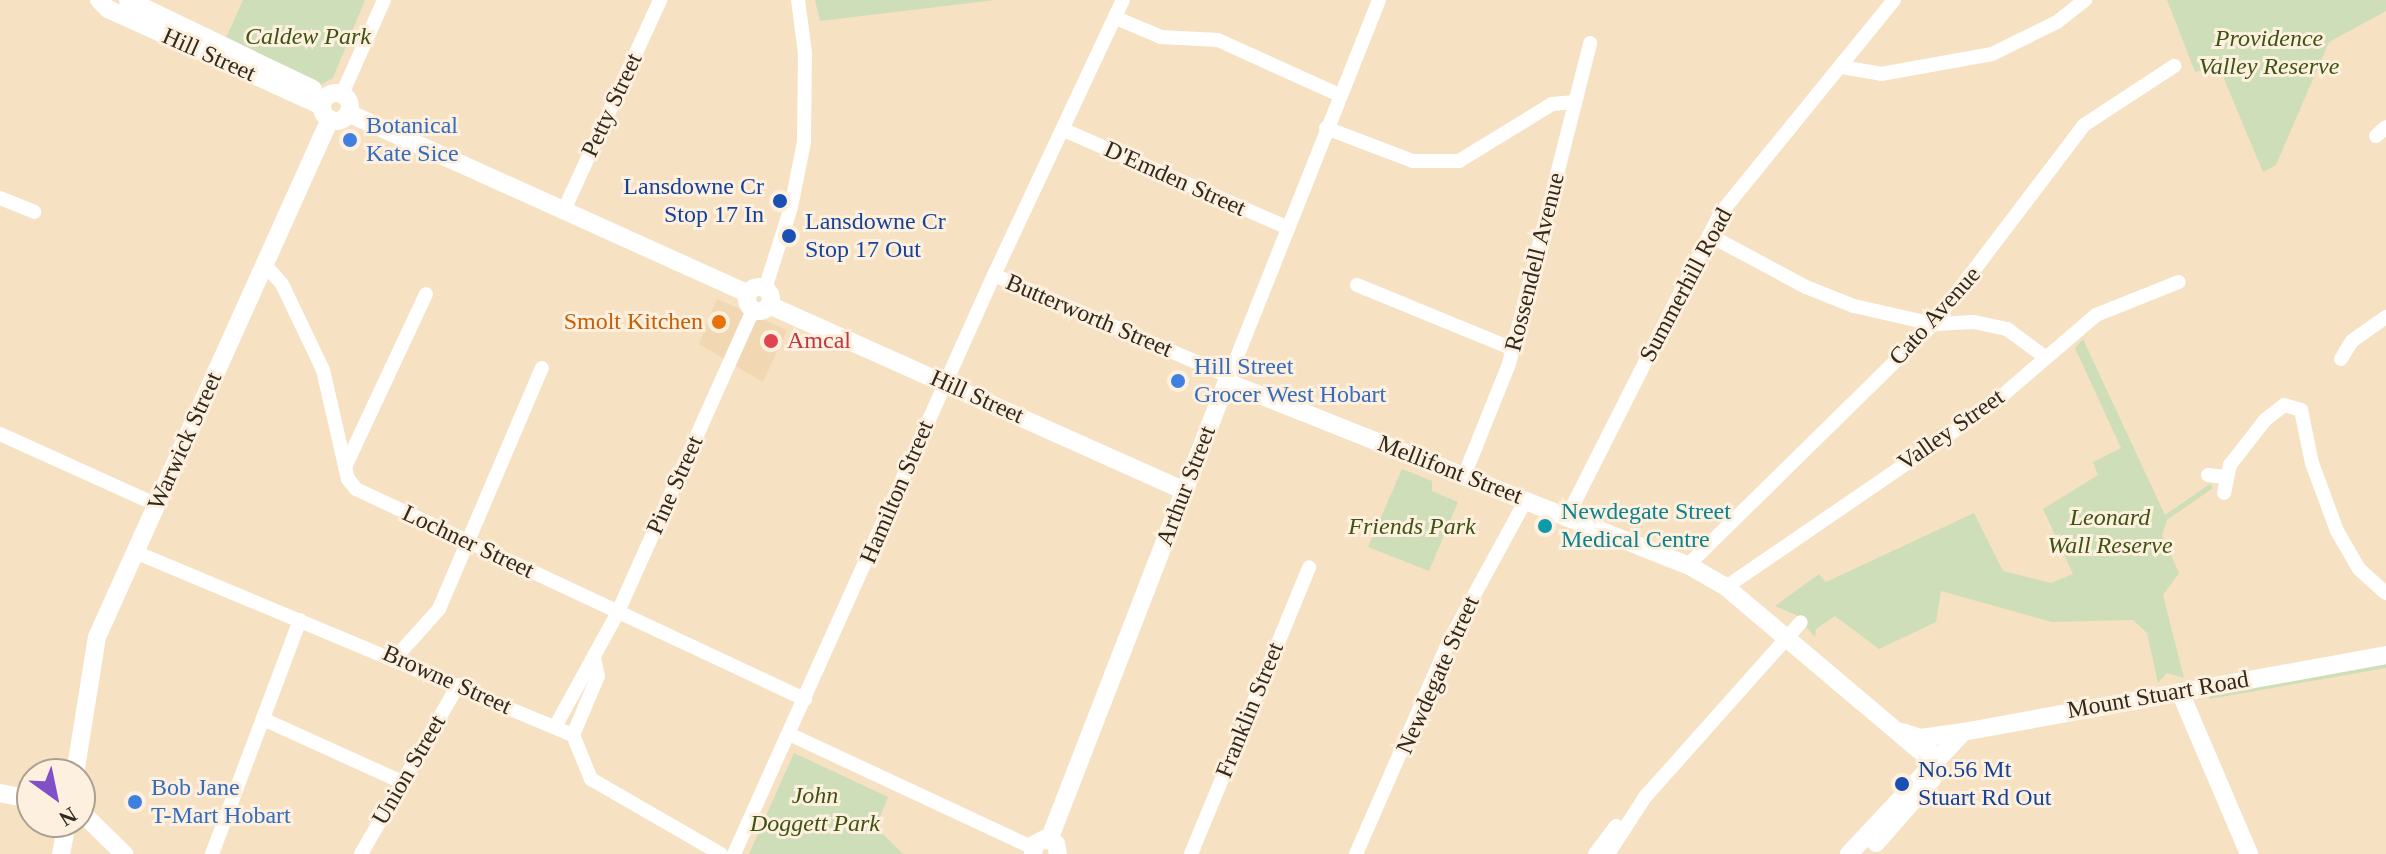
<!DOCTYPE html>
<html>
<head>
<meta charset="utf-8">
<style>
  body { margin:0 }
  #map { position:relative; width:2386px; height:854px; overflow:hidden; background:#f6e1c3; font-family:"Times New Roman",serif }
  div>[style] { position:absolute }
  .built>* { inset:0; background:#f1d8b3 }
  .green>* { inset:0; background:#cedeb8 }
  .street>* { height:14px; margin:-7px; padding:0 7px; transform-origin:7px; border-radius:7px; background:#fff }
  .secondary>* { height:18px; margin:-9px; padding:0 9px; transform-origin:9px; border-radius:9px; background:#fff }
  .secondary>.ring { margin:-9px; padding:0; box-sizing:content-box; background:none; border:18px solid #fff; border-radius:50% }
  .dots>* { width:22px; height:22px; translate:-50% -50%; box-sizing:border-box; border:4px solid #fdf0de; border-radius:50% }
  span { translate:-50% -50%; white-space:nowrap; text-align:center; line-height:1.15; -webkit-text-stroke:6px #fdf0de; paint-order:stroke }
  .park-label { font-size:24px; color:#3d5313; font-style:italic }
  .street-label { font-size:24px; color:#31291e }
  .shop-label { font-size:24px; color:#366cbe }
  .left { translate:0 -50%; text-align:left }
  .transit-label { font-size:24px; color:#164399 }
  .right { translate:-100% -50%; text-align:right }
  .food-label { font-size:24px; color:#c56008 }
  .health-label { font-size:24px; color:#be3a42 }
  .culture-label { font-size:24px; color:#0d838f }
  .north { position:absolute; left:16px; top:758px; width:80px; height:80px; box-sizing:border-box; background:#fdf0de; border:2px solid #aba091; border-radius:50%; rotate:147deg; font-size:22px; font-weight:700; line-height:32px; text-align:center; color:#31291e }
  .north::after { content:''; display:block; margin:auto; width:28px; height:36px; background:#8050c8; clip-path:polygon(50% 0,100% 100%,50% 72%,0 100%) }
</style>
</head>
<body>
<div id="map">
  <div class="built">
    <i style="clip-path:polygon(717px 299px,787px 330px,763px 382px,699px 344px)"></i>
  </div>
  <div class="green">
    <i style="clip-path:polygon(243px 0,365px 0,333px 78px,320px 85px,226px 38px)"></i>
    <i style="clip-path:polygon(815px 0,995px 0,820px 21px)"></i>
    <i style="clip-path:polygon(2167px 0,2386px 0,2386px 11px,2329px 42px,2276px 165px,2263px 172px,2219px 67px,2195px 72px)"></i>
    <i style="clip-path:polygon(2083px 339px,2165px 515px,2210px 484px,2213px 488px,2167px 520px,2162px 535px,2179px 573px,2163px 595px,2184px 678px,2167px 673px,2158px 683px,2147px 633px,2133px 620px,2052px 622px,1941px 591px,1936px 622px,1879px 649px,1835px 616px,1816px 629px,1815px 637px,1796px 615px,1775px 606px,1819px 574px,1826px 582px,1974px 513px,2003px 571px,2051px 583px,2073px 574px,2043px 509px,2098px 475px,2093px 462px,2121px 448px,2075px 348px)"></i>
    <i style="clip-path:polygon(1402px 469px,1432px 481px,1432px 491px,1458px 502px,1429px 571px,1368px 547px)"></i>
    <i style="clip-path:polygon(2386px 663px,2386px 668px,2209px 699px,2209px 694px)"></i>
    <i style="clip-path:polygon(794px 753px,888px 797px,876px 827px,903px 854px,749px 854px)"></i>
  </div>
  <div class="street">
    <i style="left:1116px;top:18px;width:49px;rotate:22.9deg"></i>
    <i style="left:1161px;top:37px;width:57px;rotate:3deg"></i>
    <i style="left:1218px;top:40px;width:133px;rotate:24.4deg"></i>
    <i style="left:1842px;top:67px;width:40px;rotate:10deg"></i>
    <i style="left:1881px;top:74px;width:113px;rotate:-10.2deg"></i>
    <i style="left:1992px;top:54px;width:72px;rotate:-26.2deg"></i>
    <i style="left:2057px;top:22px;width:36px;rotate:-38deg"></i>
    <i style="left:342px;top:94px;width:103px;rotate:-65.9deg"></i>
    <i style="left:1326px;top:128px;width:93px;rotate:20.8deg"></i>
    <i style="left:1413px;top:161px;width:46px"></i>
    <i style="left:1459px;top:161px;width:109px;rotate:-31.5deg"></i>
    <i style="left:1552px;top:104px;width:23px;rotate:-5deg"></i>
    <i style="left:1064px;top:130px;width:242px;rotate:23.6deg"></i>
    <i style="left:2376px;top:136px;width:13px;rotate:-42deg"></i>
    <i style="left:0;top:198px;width:37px;rotate:22deg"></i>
    <i style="left:564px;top:210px;width:231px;rotate:-65.4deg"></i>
    <i style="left:1709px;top:235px;width:110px;rotate:28.2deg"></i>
    <i style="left:1806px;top:287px;width:52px;rotate:21.6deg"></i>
    <i style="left:1854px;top:306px;width:81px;rotate:12.8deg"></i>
    <i style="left:1933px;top:324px;width:41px;rotate:-2.8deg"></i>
    <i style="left:1974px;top:322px;width:34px;rotate:12deg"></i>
    <i style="left:2007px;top:329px;width:47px;rotate:36.4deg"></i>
    <i style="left:265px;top:265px;width:25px;rotate:48deg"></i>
    <i style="left:282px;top:284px;width:95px;rotate:64.5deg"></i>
    <i style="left:323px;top:370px;width:112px;rotate:77.1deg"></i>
    <i style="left:348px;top:479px;width:13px;rotate:51deg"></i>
    <i style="left:356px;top:489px;width:496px;rotate:25.1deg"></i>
    <i style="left:994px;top:275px;width:256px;rotate:23.3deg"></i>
    <i style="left:1357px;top:285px;width:169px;rotate:22.3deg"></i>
    <i style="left:765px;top:289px;width:86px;rotate:-72.4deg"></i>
    <i style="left:791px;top:207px;width:66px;rotate:-78.7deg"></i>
    <i style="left:804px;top:142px;width:89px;rotate:-89.4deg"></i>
    <i style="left:805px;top:53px;width:53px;rotate:-97.5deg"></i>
    <i style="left:2341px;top:359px;width:21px;rotate:-59deg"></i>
    <i style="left:2352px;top:341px;width:42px;rotate:-35.2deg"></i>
    <i style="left:1227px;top:382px;width:411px;rotate:-68.3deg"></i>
    <i style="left:0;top:434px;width:172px;rotate:24.3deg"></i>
    <i style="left:345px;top:467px;width:191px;rotate:-64.9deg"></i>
    <i style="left:2208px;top:475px;width:17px;rotate:7deg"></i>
    <i style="left:1464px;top:476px;width:121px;rotate:-68.1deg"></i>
    <i style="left:1509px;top:364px;width:331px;rotate:-75.8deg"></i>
    <i style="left:2224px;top:493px;width:29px;rotate:-78deg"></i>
    <i style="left:2230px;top:465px;width:57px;rotate:-52.1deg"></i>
    <i style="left:2265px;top:420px;width:24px;rotate:-38deg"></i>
    <i style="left:2284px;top:405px;width:18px;rotate:16deg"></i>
    <i style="left:2301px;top:410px;width:54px;rotate:78.3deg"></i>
    <i style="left:2312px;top:463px;width:72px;rotate:69.8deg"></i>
    <i style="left:2337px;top:531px;width:44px;rotate:59.9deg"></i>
    <i style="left:2359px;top:569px;width:36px;rotate:42deg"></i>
    <i style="left:1568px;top:515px;width:337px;rotate:-63.2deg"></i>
    <i style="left:1720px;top:214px;width:276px;rotate:-50.9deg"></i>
    <i style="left:135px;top:552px;width:475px;rotate:22.7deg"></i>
    <i style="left:573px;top:735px;width:48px;rotate:67.8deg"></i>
    <i style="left:591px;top:779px;width:150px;rotate:30deg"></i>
    <i style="left:1688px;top:565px;width:344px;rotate:-44.5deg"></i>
    <i style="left:1933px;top:324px;width:250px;rotate:-52.8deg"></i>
    <i style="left:2084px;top:125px;width:108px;rotate:-33.2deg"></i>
    <i style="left:1726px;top:587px;width:320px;rotate:-34.4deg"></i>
    <i style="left:1990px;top:406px;width:140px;rotate:-40.6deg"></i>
    <i style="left:2096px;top:315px;width:89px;rotate:-21.7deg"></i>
    <i style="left:396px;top:657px;width:64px;rotate:-48.1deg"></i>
    <i style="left:439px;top:609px;width:262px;rotate:-66.9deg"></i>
    <i style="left:263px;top:719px;width:153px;rotate:24.4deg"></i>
    <i style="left:555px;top:727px;width:129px;rotate:-61.2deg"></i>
    <i style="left:617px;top:614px;width:333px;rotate:-65.9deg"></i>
    <i style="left:789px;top:734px;width:269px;rotate:25deg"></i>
    <i style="left:573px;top:735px;width:64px;rotate:-67deg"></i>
    <i style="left:598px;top:676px;width:17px;rotate:-103deg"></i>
    <i style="left:212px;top:854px;width:250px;rotate:-69.4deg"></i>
    <i style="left:361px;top:854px;width:195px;rotate:-60.1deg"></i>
    <i style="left:734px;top:854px;width:635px;rotate:-65.82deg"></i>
    <i style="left:994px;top:275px;width:304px;rotate:-64.9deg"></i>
    <i style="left:1191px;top:854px;width:310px;rotate:-67.6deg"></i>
    <i style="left:1356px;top:854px;width:230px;rotate:-66.4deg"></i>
    <i style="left:1448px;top:643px;width:163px;rotate:-61.4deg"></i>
    <i style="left:1595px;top:854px;width:35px;rotate:-53deg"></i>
    <i style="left:1608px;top:854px;width:68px;rotate:-57deg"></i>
    <i style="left:1645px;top:797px;width:234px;rotate:-48.3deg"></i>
  </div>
  <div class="secondary">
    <i style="left:99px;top:0;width:13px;rotate:45deg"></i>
    <i style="left:108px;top:9px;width:235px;rotate:24.4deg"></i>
    <i style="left:128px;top:0;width:205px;rotate:25.7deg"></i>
    <i class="ring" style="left:322px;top:93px;width:10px;height:10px"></i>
    <i style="left:348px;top:113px;width:439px;rotate:24.3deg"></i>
    <i class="ring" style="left:747px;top:287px;width:6px;height:6px"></i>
    <i style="left:769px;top:305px;width:455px;rotate:24.1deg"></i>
    <i style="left:2180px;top:692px;width:176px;rotate:66.9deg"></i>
    <i style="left:1902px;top:732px;width:20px;rotate:18deg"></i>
    <i style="left:1921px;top:738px;width:41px;rotate:-8.3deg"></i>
    <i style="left:75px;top:774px;width:139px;rotate:-80.9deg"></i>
    <i style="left:97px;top:637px;width:568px;rotate:-65.78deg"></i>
    <i style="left:0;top:793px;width:33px;rotate:11deg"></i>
    <i style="left:80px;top:811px;width:62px;rotate:44.3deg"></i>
    <i style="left:1049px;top:840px;width:491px;rotate:-68.8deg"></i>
    <i style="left:1227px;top:382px;width:496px;rotate:21.7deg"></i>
    <i style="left:1688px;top:565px;width:44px;rotate:30.1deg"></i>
    <i style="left:1726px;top:587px;width:254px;rotate:40.2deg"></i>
    <i style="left:1920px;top:751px;width:18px;rotate:13deg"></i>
    <i style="left:1876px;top:843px;width:86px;rotate:-48.8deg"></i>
    <i style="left:61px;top:854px;width:33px;rotate:-79deg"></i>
    <i style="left:1033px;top:854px;width:10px;rotate:-79deg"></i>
    <i style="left:1035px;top:844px;width:11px;rotate:-27deg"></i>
    <i style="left:1045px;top:839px;width:12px;rotate:24deg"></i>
    <i style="left:1056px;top:844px;width:10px;rotate:79deg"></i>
    <i style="left:1849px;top:854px;width:167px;rotate:-46.9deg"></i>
    <i style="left:1963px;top:732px;width:430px;rotate:-10.3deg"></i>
  </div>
  <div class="dots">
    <i style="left:350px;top:140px;background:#3f7fe0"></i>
    <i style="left:780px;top:201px;background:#1a4fb4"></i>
    <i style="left:789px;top:236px;background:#1a4fb4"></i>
    <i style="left:719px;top:322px;background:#e8710a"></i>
    <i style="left:771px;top:341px;background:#e0444e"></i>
    <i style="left:1178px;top:381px;background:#3f7fe0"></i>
    <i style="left:1545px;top:526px;background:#0f9aa8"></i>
    <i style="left:1902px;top:784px;background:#1a4fb4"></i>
    <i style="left:135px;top:802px;background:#3f7fe0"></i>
  </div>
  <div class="park-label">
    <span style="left:308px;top:37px">Caldew Park</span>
    <span style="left:2269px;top:53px">Providence<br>Valley Reserve</span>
    <span style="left:2110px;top:532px">Leonard<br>Wall Reserve</span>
    <span style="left:1412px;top:527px">Friends Park</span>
    <span style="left:815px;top:810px">John<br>Doggett Park</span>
  </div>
  <div class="street-label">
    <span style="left:209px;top:55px;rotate:24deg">Hill Street</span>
    <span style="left:612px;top:105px;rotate:-65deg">Petty Street</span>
    <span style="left:1175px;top:179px;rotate:24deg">D'Emden Street</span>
    <span style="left:1535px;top:262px;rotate:-76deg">Rossendell Avenue</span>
    <span style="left:1686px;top:285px;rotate:-62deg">Summerhill Road</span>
    <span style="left:1089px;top:316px;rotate:23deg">Butterworth Street</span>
    <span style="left:1935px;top:316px;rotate:-48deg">Cato Avenue</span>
    <span style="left:977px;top:397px;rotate:24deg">Hill Street</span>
    <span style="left:1951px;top:430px;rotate:-35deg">Valley Street</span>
    <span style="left:185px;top:441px;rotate:-66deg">Warwick Street</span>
    <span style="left:1450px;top:470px;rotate:21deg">Mellifont Street</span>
    <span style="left:675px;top:485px;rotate:-66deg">Pine Street</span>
    <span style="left:1186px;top:486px;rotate:-69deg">Arthur Street</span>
    <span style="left:897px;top:492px;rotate:-67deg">Hamilton Street</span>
    <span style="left:468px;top:542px;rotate:25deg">Lochner Street</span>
    <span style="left:1438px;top:675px;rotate:-66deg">Newdegate Street</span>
    <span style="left:447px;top:680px;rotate:24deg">Browne Street</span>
    <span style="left:2158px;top:695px;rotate:-10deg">Mount Stuart Road</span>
    <span style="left:1250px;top:710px;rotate:-68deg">Franklin Street</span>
    <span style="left:409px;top:770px;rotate:-60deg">Union Street</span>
  </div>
  <div class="shop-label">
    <span class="left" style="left:366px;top:140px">Botanical<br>Kate Sice</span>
    <span class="left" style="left:1194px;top:381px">Hill Street<br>Grocer West Hobart</span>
    <span class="left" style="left:151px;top:802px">Bob Jane<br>T-Mart Hobart</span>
  </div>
  <div class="transit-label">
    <span class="right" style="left:764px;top:201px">Lansdowne Cr<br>Stop 17 In</span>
    <span class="left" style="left:805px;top:236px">Lansdowne Cr<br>Stop 17 Out</span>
    <span class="left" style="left:1918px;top:784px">No.56 Mt<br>Stuart Rd Out</span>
  </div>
  <div class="food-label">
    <span class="right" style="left:703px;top:322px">Smolt Kitchen</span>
  </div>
  <div class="health-label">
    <span class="left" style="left:787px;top:341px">Amcal</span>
  </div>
  <div class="culture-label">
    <span class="left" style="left:1561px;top:526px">Newdegate Street<br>Medical Centre</span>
  </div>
  <div class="north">N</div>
</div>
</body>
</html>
